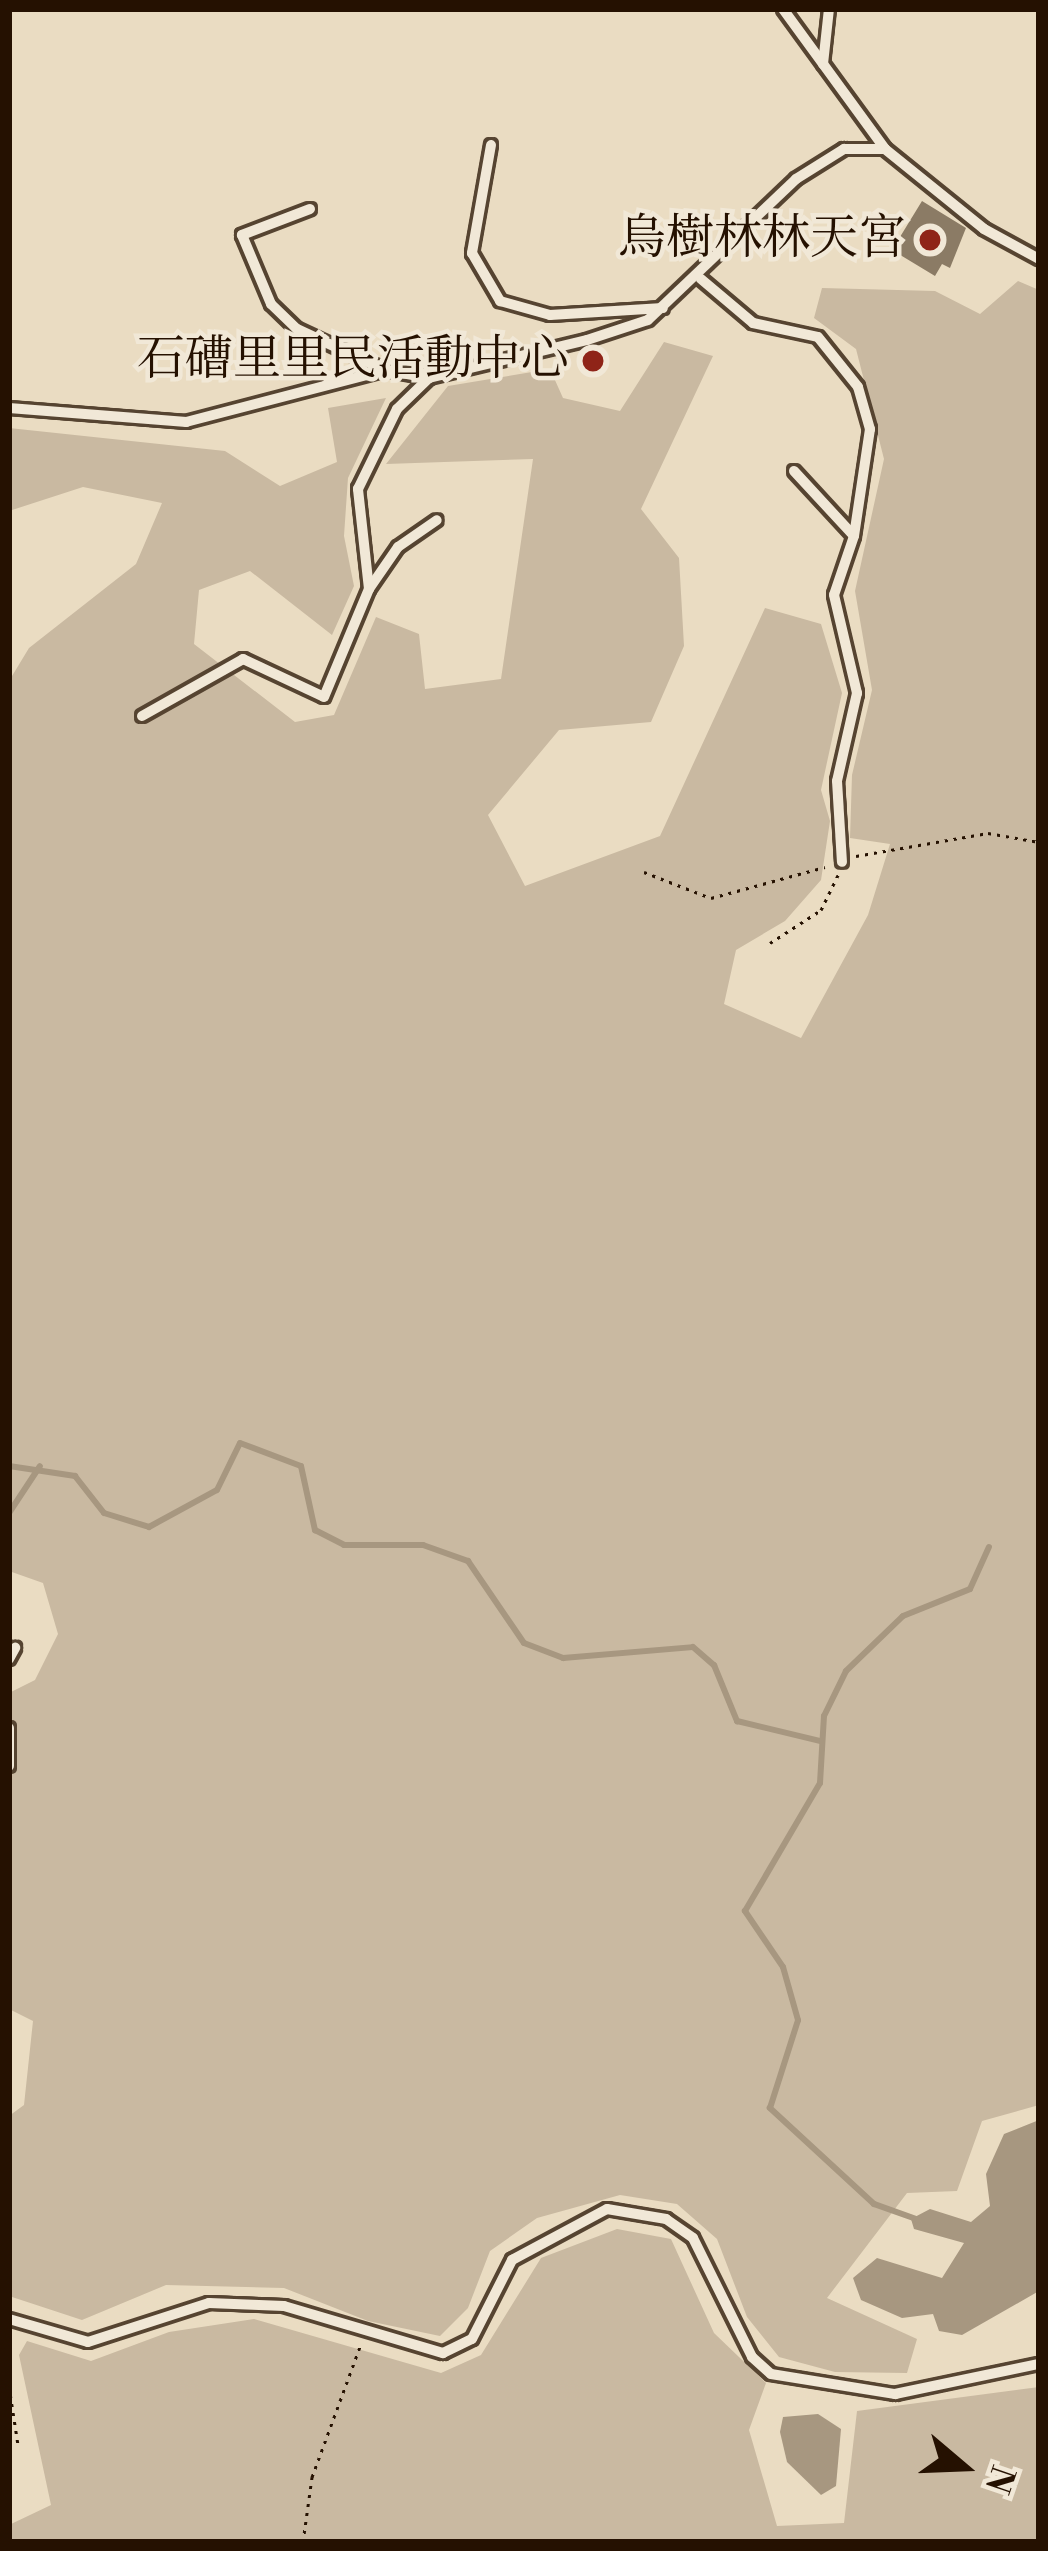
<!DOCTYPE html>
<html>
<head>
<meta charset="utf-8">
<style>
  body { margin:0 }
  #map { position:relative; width:1048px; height:2551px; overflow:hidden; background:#eadcc2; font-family:"Libre Bodoni","Noto Serif TC",serif }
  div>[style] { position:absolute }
  .green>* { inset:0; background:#c9b9a1 }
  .water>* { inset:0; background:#a79780 }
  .stream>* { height:6px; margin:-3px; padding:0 3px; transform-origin:3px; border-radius:3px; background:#a79780 }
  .building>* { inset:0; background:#8b7b65 }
  .path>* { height:3px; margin-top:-1.5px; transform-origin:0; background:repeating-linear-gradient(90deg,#251101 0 3px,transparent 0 9px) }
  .roads { filter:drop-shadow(3px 0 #564431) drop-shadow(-3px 0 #564431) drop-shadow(0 3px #564431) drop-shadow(0 -3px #564431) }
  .lane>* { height:10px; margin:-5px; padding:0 5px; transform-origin:5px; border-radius:5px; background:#f1e8d7 }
  .dots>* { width:33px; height:33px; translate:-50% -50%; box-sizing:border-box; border:6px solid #f1e8d7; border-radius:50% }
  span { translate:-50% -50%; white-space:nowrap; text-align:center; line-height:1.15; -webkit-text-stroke:9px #f1e8d7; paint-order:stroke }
  .poi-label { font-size:48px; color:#251101 }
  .right { translate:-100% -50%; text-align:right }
  .frame { position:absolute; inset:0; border:12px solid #251101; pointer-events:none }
  .north { position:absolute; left:904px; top:2407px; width:120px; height:120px; -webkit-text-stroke:9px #f1e8d7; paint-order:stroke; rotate:109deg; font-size:33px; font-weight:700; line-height:48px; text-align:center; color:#251101 }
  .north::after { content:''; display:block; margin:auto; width:42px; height:54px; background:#251101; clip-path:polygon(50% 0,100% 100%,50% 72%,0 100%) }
</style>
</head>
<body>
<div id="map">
  <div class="green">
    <i style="clip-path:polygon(1018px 281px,1039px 290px,1039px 2105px,982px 2121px,957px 2191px,907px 2193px,827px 2298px,917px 2339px,907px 2373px,835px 2372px,779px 2357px,747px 2317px,717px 2239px,677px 2204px,620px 2195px,537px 2218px,490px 2251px,468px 2308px,440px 2336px,368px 2321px,284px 2288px,166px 2285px,82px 2320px,9px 2296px,9px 2116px,24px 2105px,33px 2021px,9px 2009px,9px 1693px,35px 1680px,58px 1634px,43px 1583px,9px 1571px,9px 681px,29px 648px,136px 564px,162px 503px,83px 487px,9px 511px,9px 428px,225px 451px,280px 486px,337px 462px,328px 408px,386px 398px,348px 478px,344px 536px,354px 586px,332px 635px,250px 571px,199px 590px,194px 644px,295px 722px,334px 715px,376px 617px,419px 634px,425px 689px,501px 679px,533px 459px,386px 464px,448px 386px,550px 369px,563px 398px,620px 411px,664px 342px,713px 356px,641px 509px,679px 558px,684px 646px,651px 722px,559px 730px,488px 815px,525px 886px,660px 836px,765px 608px,821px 624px,842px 693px,821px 790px,830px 821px,821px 880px,785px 921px,736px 950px,724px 1004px,801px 1038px,868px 915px,890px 844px,850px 838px,852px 775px,872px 690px,855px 591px,884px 459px,856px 349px,814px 318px,822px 288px,935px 291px,980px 314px)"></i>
    <i style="clip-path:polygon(617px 2229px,671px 2239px,714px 2333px,766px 2383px,749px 2430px,777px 2526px,844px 2523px,857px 2411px,1039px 2387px,1039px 2542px,9px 2542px,9px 2525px,51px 2505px,19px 2355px,27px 2341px,91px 2361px,169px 2332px,254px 2319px,441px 2373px,481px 2355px,541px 2258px)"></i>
  </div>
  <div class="water">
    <i style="clip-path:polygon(1039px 2120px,1039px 2291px,962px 2335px,939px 2331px,933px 2314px,902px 2318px,861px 2300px,853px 2278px,877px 2258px,942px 2278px,964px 2243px,914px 2229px,911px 2219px,930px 2209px,971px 2222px,990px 2206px,986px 2174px,1004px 2134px)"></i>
    <i style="clip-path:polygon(818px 2414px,841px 2429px,836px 2486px,821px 2495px,787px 2462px,780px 2432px,783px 2417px)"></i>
  </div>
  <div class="stream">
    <i style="left:9px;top:1466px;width:67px;rotate:8.6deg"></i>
    <i style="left:75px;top:1476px;width:47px;rotate:51.9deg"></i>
    <i style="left:104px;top:1513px;width:47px;rotate:17.3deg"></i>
    <i style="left:149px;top:1527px;width:77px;rotate:-28.6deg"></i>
    <i style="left:217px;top:1490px;width:52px;rotate:-63.9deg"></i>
    <i style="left:240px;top:1443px;width:65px;rotate:20.7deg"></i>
    <i style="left:301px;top:1466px;width:66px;rotate:77.7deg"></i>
    <i style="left:315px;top:1530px;width:33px;rotate:27deg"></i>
    <i style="left:344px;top:1545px;width:79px"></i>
    <i style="left:423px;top:1545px;width:48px;rotate:19.6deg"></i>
    <i style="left:468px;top:1561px;width:99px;rotate:55.7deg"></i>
    <i style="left:524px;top:1643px;width:42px;rotate:21deg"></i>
    <i style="left:563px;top:1658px;width:130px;rotate:-4.8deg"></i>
    <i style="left:693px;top:1647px;width:28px;rotate:41deg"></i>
    <i style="left:714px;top:1665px;width:61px;rotate:67.7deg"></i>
    <i style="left:737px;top:1721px;width:85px;rotate:13.5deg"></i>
    <i style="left:9px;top:1513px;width:56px;rotate:-56.6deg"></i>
    <i style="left:919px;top:2220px;width:48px;rotate:-160.4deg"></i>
    <i style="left:874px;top:2204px;width:142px;rotate:-137.3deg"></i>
    <i style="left:770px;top:2108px;width:92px;rotate:-72.3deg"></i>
    <i style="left:798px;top:2020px;width:55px;rotate:-105.8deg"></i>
    <i style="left:783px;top:1967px;width:68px;rotate:-124.2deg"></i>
    <i style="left:745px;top:1911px;width:148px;rotate:-59.6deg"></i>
    <i style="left:820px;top:1783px;width:67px;rotate:-86.6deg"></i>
    <i style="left:824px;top:1716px;width:50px;rotate:-63.9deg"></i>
    <i style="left:846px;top:1671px;width:79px;rotate:-44deg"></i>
    <i style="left:903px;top:1616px;width:72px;rotate:-21.9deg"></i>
    <i style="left:970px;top:1589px;width:46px;rotate:-65.7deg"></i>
  </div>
  <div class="building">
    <i style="clip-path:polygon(922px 201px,966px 228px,950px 268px,942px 264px,935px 276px,892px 250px)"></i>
  </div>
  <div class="path">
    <i style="left:856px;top:856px;width:134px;rotate:-9.9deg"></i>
    <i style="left:988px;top:833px;width:52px;rotate:10deg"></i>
    <i style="left:644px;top:872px;width:72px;rotate:21.2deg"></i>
    <i style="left:711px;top:898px;width:118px;rotate:-15.2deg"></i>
    <i style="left:770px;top:943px;width:61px;rotate:-32.9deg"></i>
    <i style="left:821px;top:910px;width:39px;rotate:-64deg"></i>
    <i style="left:9px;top:2386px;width:60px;rotate:81.3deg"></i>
    <i style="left:303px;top:2542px;width:66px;rotate:-82.1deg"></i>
    <i style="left:312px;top:2477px;width:142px;rotate:-69.8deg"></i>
  </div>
  <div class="roads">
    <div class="lane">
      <i style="left:783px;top:9px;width:173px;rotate:53.9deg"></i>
      <i style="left:823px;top:64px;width:55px;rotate:-83.8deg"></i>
      <i style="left:491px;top:145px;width:110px;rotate:100deg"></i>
      <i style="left:472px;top:253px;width:56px;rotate:59.7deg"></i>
      <i style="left:500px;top:301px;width:52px;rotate:15.6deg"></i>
      <i style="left:550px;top:315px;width:113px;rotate:-3.5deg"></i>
      <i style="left:310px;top:209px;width:73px;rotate:159.1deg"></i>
      <i style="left:242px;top:235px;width:75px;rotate:67.2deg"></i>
      <i style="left:271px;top:304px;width:36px;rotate:44deg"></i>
      <i style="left:297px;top:329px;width:97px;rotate:25deg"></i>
      <i style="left:701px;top:279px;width:68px;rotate:40.2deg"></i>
      <i style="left:753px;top:323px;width:66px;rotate:12.2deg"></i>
      <i style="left:818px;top:337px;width:64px;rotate:51.3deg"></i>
      <i style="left:858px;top:387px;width:44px;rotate:74.1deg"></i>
      <i style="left:870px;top:429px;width:108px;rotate:98.5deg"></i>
      <i style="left:854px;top:536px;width:62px;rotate:108.7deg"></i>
      <i style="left:834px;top:595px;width:101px;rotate:76.8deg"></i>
      <i style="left:857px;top:693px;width:90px;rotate:102.8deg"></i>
      <i style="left:837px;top:781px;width:81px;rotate:86.5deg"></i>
      <i style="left:9px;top:408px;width:178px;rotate:4.5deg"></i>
      <i style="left:186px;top:422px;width:206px;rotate:-14.6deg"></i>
      <i style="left:385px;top:370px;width:45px;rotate:10.3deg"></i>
      <i style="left:429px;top:378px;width:163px;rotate:-13.5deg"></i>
      <i style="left:587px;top:340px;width:64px;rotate:-18.2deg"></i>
      <i style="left:648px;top:320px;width:204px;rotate:-43.6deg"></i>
      <i style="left:796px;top:179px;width:57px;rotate:-32deg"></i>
      <i style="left:844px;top:149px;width:41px"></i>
      <i style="left:885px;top:149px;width:127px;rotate:38.9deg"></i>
      <i style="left:984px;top:229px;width:63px;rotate:28.6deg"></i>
      <i style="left:794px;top:471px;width:88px;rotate:47.3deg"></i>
      <i style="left:369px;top:589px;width:101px;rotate:-96.3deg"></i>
      <i style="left:358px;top:489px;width:89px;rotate:-64deg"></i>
      <i style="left:397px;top:409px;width:45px;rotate:-44.1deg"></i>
      <i style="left:142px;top:716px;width:116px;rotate:-29.4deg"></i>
      <i style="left:243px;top:659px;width:89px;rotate:25.1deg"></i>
      <i style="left:324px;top:697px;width:117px;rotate:-67.4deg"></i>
      <i style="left:369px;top:589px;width:51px;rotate:-55.4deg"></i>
      <i style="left:398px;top:547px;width:47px;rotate:-34.7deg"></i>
      <i style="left:9px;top:1659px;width:13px;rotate:-61deg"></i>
      <i style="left:9px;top:1728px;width:38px;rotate:90deg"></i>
      <i style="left:9px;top:2319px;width:82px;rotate:16.2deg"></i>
      <i style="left:88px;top:2342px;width:127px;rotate:-17.9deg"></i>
      <i style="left:209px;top:2303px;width:75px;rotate:2.3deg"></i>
      <i style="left:284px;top:2306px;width:166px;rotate:16.5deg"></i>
      <i style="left:443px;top:2353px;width:32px;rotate:-26deg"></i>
      <i style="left:472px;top:2339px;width:89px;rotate:-63.1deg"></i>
      <i style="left:512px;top:2260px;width:108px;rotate:-28.2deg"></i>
      <i style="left:607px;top:2209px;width:60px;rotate:9.6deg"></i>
      <i style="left:666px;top:2219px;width:33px;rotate:35deg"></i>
      <i style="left:693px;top:2238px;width:133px;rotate:63.6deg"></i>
      <i style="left:752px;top:2357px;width:25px;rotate:42deg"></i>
      <i style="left:771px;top:2374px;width:126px;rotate:9.2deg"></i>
      <i style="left:895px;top:2394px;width:147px;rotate:-11.8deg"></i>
    </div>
  </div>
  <div class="dots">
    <i style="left:930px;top:240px;background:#8f2418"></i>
    <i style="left:593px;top:361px;background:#8f2418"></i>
  </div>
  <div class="poi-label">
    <span class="right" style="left:906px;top:240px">烏樹林林天宮</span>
    <span class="right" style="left:569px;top:361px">石𥕢里里民活動中心</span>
  </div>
  <div class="frame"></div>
  <div class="north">N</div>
</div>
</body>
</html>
